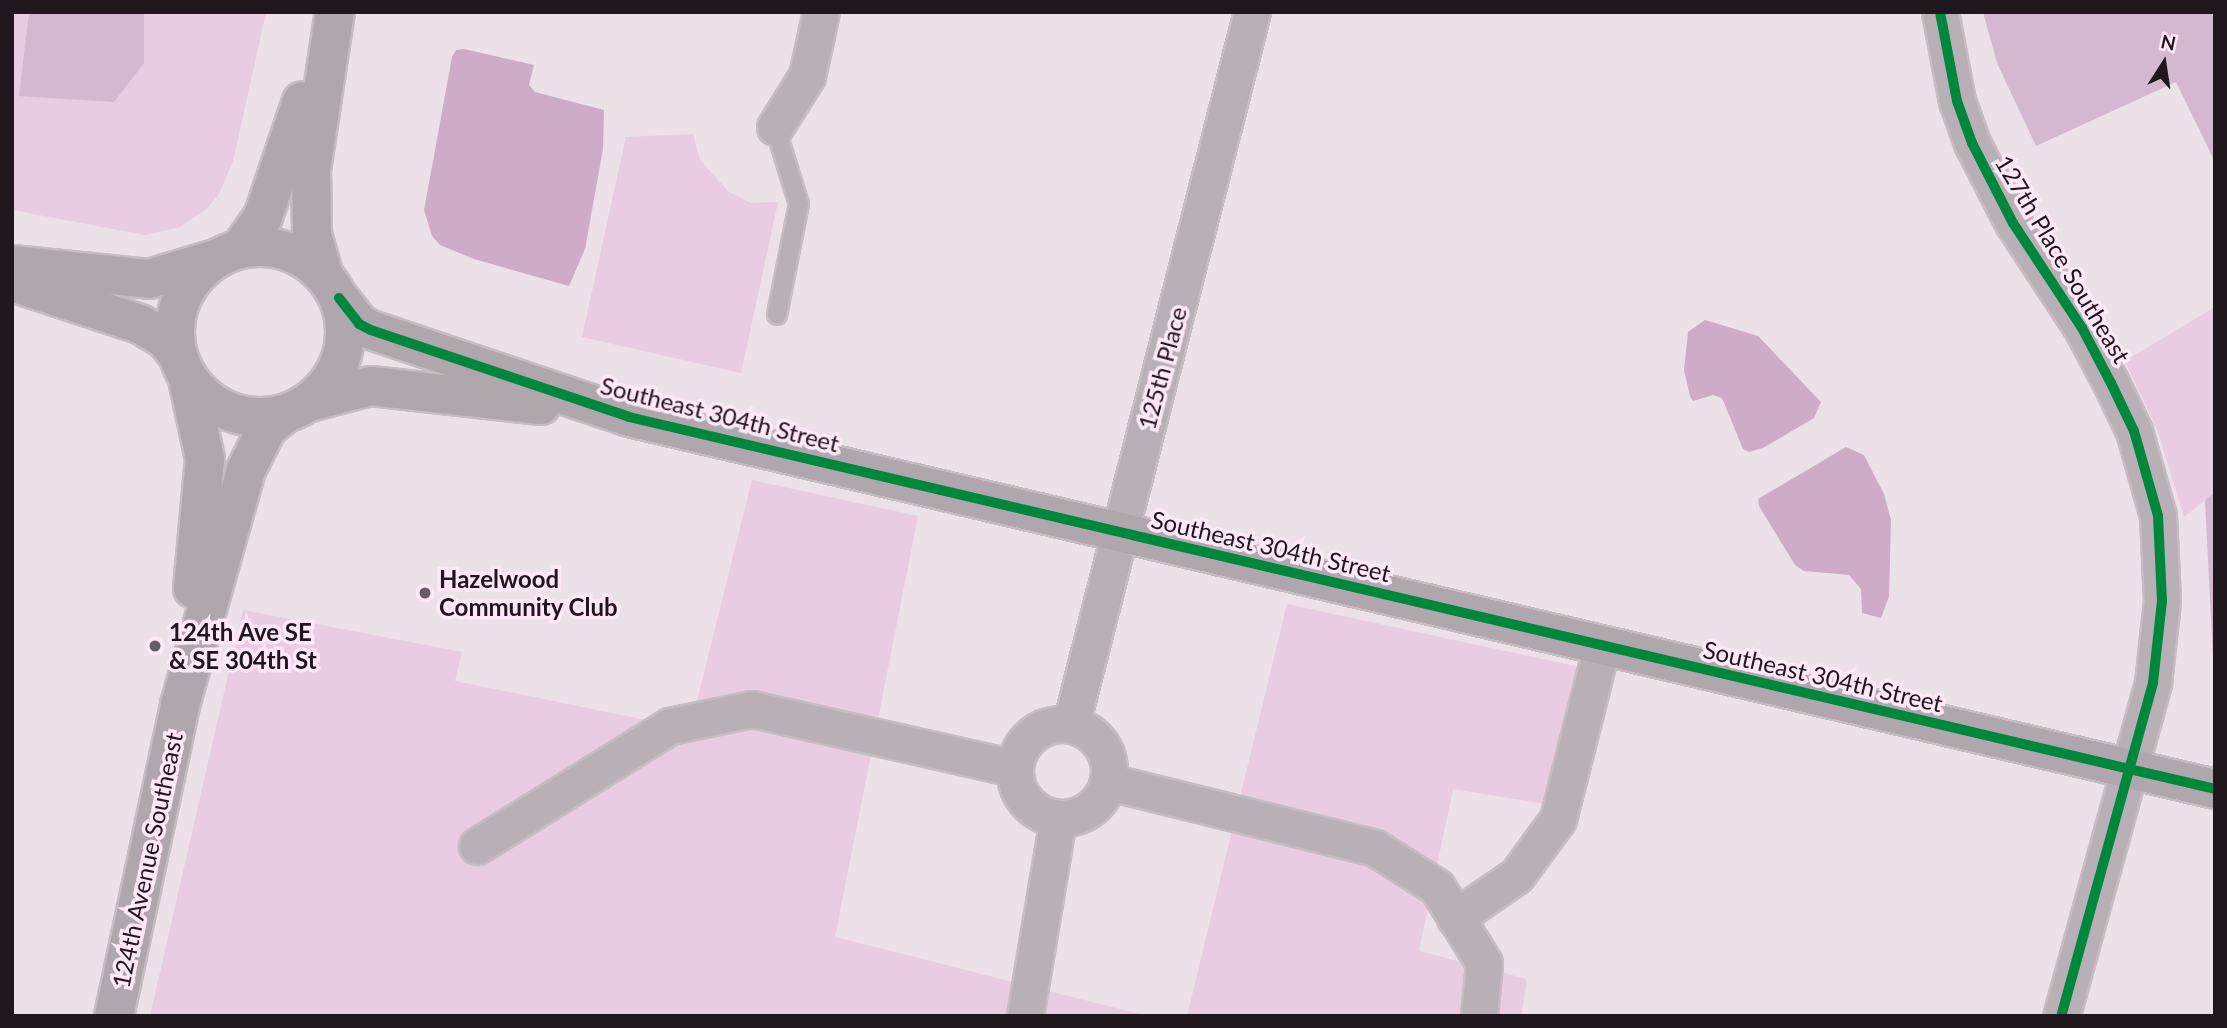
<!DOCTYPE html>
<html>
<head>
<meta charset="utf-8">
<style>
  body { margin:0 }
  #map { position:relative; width:2227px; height:1028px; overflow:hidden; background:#ece0e9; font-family:Lato,sans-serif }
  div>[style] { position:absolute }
  .green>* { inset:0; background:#e9cbe2 }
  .forest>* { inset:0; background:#d4b8cf }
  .water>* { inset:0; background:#ceacc7 }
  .roads { filter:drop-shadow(2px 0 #c6bdc3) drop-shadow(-2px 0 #c6bdc3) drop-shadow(0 2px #c6bdc3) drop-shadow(0 -2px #c6bdc3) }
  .lane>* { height:18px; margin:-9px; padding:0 9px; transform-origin:9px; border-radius:9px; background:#b8b0b6 }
  .street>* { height:35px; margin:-17.5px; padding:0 17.5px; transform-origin:17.5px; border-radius:17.5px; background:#b8b0b6 }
  .street>.ring { margin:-17.5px; padding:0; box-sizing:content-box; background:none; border:35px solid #b8b0b6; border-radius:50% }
  .secondary>* { height:38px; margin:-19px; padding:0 19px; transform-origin:19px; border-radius:19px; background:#b0a6ae }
  .secondary>.ring { margin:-19px; padding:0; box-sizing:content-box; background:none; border:38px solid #b0a6ae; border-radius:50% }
  .cycleway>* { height:10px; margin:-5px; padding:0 5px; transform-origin:5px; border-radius:5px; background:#00873e }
  .dots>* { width:19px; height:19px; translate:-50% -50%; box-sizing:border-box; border:4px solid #ffe7fa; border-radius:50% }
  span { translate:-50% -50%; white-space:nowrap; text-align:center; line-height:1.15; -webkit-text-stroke:7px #ffe7fa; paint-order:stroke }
  .street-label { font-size:24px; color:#1f171d }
  .poi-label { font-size:24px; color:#1f171d; font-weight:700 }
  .left { translate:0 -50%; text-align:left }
  .frame { position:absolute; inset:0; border:14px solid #1f171d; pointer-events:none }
  .north { position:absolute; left:2129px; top:28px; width:70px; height:70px; -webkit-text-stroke:5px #ffe7fa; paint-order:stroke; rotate:12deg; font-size:19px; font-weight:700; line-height:28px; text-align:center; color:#1f171d }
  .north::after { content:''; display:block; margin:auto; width:24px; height:32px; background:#1f171d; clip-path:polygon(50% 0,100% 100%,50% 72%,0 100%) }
</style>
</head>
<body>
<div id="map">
  <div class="green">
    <i style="clip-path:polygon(12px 12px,29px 12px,20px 96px,144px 63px,144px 12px,266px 12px,233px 161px,219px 194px,206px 209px,180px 227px,145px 235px,12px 210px)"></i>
    <i style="clip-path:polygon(693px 134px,700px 160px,729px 192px,751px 203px,778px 202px,741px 373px,582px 337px,626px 137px)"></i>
    <i style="clip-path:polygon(2215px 307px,2215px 492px,2184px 517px,2158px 432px,2125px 361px)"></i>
    <i style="clip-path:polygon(752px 480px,918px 516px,835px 937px,1148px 1016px,150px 1016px,243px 610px,462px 652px,455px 681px,690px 729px)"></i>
    <i style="clip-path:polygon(1287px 604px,1593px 670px,1559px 806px,1453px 789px,1419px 951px,1527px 979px,1521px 1016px,1187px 1016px)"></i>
  </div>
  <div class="forest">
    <i style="clip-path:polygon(29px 12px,144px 12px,144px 63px,114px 102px,19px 96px)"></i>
    <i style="clip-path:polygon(1983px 12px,2215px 12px,2215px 162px,2176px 82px,2036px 146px,1997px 63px)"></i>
    <i style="clip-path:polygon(2215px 492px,2215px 699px,2205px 500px)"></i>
  </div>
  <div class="water">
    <i style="clip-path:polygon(464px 49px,534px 65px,529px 85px,535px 92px,604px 110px,603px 149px,585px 249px,569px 286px,474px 259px,440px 245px,432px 236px,424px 210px,452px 57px,456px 50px)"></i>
    <i style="clip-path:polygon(1705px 320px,1758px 336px,1821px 402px,1814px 418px,1763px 448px,1749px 452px,1743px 449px,1722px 398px,1713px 395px,1693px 401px,1690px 396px,1684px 370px,1688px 332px)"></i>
    <i style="clip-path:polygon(1846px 447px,1864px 455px,1884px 494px,1891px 520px,1889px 596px,1881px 618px,1862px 613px,1861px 589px,1849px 575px,1804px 571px,1795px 565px,1759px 506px,1758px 499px)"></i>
  </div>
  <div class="roads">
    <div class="lane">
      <i style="left:775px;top:127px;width:81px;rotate:72.7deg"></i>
      <i style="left:799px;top:204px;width:113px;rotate:101.2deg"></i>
    </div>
    <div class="street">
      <i style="left:1940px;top:12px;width:91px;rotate:79.2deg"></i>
      <i style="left:1957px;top:101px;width:45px;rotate:70.3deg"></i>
      <i style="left:1972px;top:143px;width:90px;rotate:62.9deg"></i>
      <i style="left:2013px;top:223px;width:126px;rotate:56.7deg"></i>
      <i style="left:2082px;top:328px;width:62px;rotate:62.2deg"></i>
      <i style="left:2111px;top:383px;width:53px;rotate:64.4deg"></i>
      <i style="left:2134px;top:431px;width:88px;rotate:74.2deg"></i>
      <i style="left:2158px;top:516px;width:85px;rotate:87.3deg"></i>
      <i style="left:2162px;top:601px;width:82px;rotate:96.3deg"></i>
      <i style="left:2153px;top:683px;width:345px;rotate:105.4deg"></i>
      <i style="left:775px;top:127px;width:60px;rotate:-57.9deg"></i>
      <i style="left:807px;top:76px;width:66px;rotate:-77.7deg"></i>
      <i class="ring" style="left:1015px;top:724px;width:59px;height:59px"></i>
      <i style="left:1071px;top:724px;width:735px;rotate:-75.74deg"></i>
      <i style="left:1109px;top:782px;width:274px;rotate:13.9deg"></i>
      <i style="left:1375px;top:848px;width:73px;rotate:32.2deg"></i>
      <i style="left:1437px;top:887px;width:89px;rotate:58.3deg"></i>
      <i style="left:1484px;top:963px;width:53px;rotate:95.4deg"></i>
      <i style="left:477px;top:846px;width:227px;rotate:-31.9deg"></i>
      <i style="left:670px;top:726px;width:84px;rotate:-11.7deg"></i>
      <i style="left:752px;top:709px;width:269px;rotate:12.7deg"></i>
      <i style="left:1455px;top:918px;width:75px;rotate:-34.7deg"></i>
      <i style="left:1517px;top:875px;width:69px;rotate:-53.8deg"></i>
      <i style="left:1558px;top:819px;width:179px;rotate:-75.8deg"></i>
      <i style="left:1025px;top:1016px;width:201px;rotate:-80.5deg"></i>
    </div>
    <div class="secondary">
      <i class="ring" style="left:175px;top:247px;width:132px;height:132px"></i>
      <i style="left:241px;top:248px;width:38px;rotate:-55deg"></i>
      <i style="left:263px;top:217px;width:122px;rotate:-71.4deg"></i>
      <i style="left:12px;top:265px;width:138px;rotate:5.8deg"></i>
      <i style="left:149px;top:279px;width:66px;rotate:-16.8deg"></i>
      <i style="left:323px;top:273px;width:41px;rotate:-105.8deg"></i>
      <i style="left:312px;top:234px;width:64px;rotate:-90.9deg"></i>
      <i style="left:311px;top:170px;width:160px;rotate:-81.4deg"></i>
      <i style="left:12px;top:282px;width:135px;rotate:18.2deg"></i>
      <i style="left:140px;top:324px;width:29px;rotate:31deg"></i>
      <i style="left:165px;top:339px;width:19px;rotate:51deg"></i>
      <i style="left:339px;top:298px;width:33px;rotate:52deg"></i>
      <i style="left:359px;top:324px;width:13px;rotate:27deg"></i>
      <i style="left:371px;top:330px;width:272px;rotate:18.6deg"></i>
      <i style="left:629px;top:417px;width:1629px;rotate:13.2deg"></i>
      <i style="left:188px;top:379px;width:82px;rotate:78deg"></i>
      <i style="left:205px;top:459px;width:130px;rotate:95.3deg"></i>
      <i style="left:309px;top:402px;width:64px;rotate:-14.5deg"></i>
      <i style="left:371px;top:386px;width:171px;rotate:6.4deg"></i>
      <i style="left:114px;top:1016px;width:318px;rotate:-78deg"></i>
      <i style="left:180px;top:705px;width:244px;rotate:-74.3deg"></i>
      <i style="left:246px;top:470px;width:47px;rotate:-63.4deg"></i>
      <i style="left:267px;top:428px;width:22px;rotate:-39deg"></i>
    </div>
  </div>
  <div class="cycleway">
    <i style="left:1940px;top:12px;width:91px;rotate:79.2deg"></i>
    <i style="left:1957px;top:101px;width:45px;rotate:70.3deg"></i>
    <i style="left:1972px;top:143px;width:90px;rotate:62.9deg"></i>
    <i style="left:2013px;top:223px;width:126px;rotate:56.7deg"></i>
    <i style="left:2082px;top:328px;width:62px;rotate:62.2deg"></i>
    <i style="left:2111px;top:383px;width:53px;rotate:64.4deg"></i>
    <i style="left:2134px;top:431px;width:88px;rotate:74.2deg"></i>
    <i style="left:2158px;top:516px;width:85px;rotate:87.3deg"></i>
    <i style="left:2162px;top:601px;width:82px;rotate:96.3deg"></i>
    <i style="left:2153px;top:683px;width:345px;rotate:105.4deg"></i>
    <i style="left:339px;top:298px;width:33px;rotate:52deg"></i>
    <i style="left:359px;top:324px;width:13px;rotate:27deg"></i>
    <i style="left:371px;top:330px;width:272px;rotate:18.6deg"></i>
    <i style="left:629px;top:417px;width:1629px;rotate:13.2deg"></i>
  </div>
  <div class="dots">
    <i style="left:425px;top:593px;background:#675d64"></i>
    <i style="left:155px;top:646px;background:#675d64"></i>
  </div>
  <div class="street-label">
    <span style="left:2063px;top:259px;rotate:59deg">127th Place Southeast</span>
    <span style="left:1162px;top:368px;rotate:-75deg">125th Place</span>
    <span style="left:720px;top:414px;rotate:14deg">Southeast 304th Street</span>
    <span style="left:1271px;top:546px;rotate:13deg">Southeast 304th Street</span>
    <span style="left:1823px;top:676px;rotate:13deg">Southeast 304th Street</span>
    <span style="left:147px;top:860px;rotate:-78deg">124th Avenue Southeast</span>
  </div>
  <div class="poi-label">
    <span class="left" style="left:439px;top:593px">Hazelwood<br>Community Club</span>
    <span class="left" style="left:169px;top:646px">124th Ave SE<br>&amp; SE 304th St</span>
  </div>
  <div class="frame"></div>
  <div class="north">N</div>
</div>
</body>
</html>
